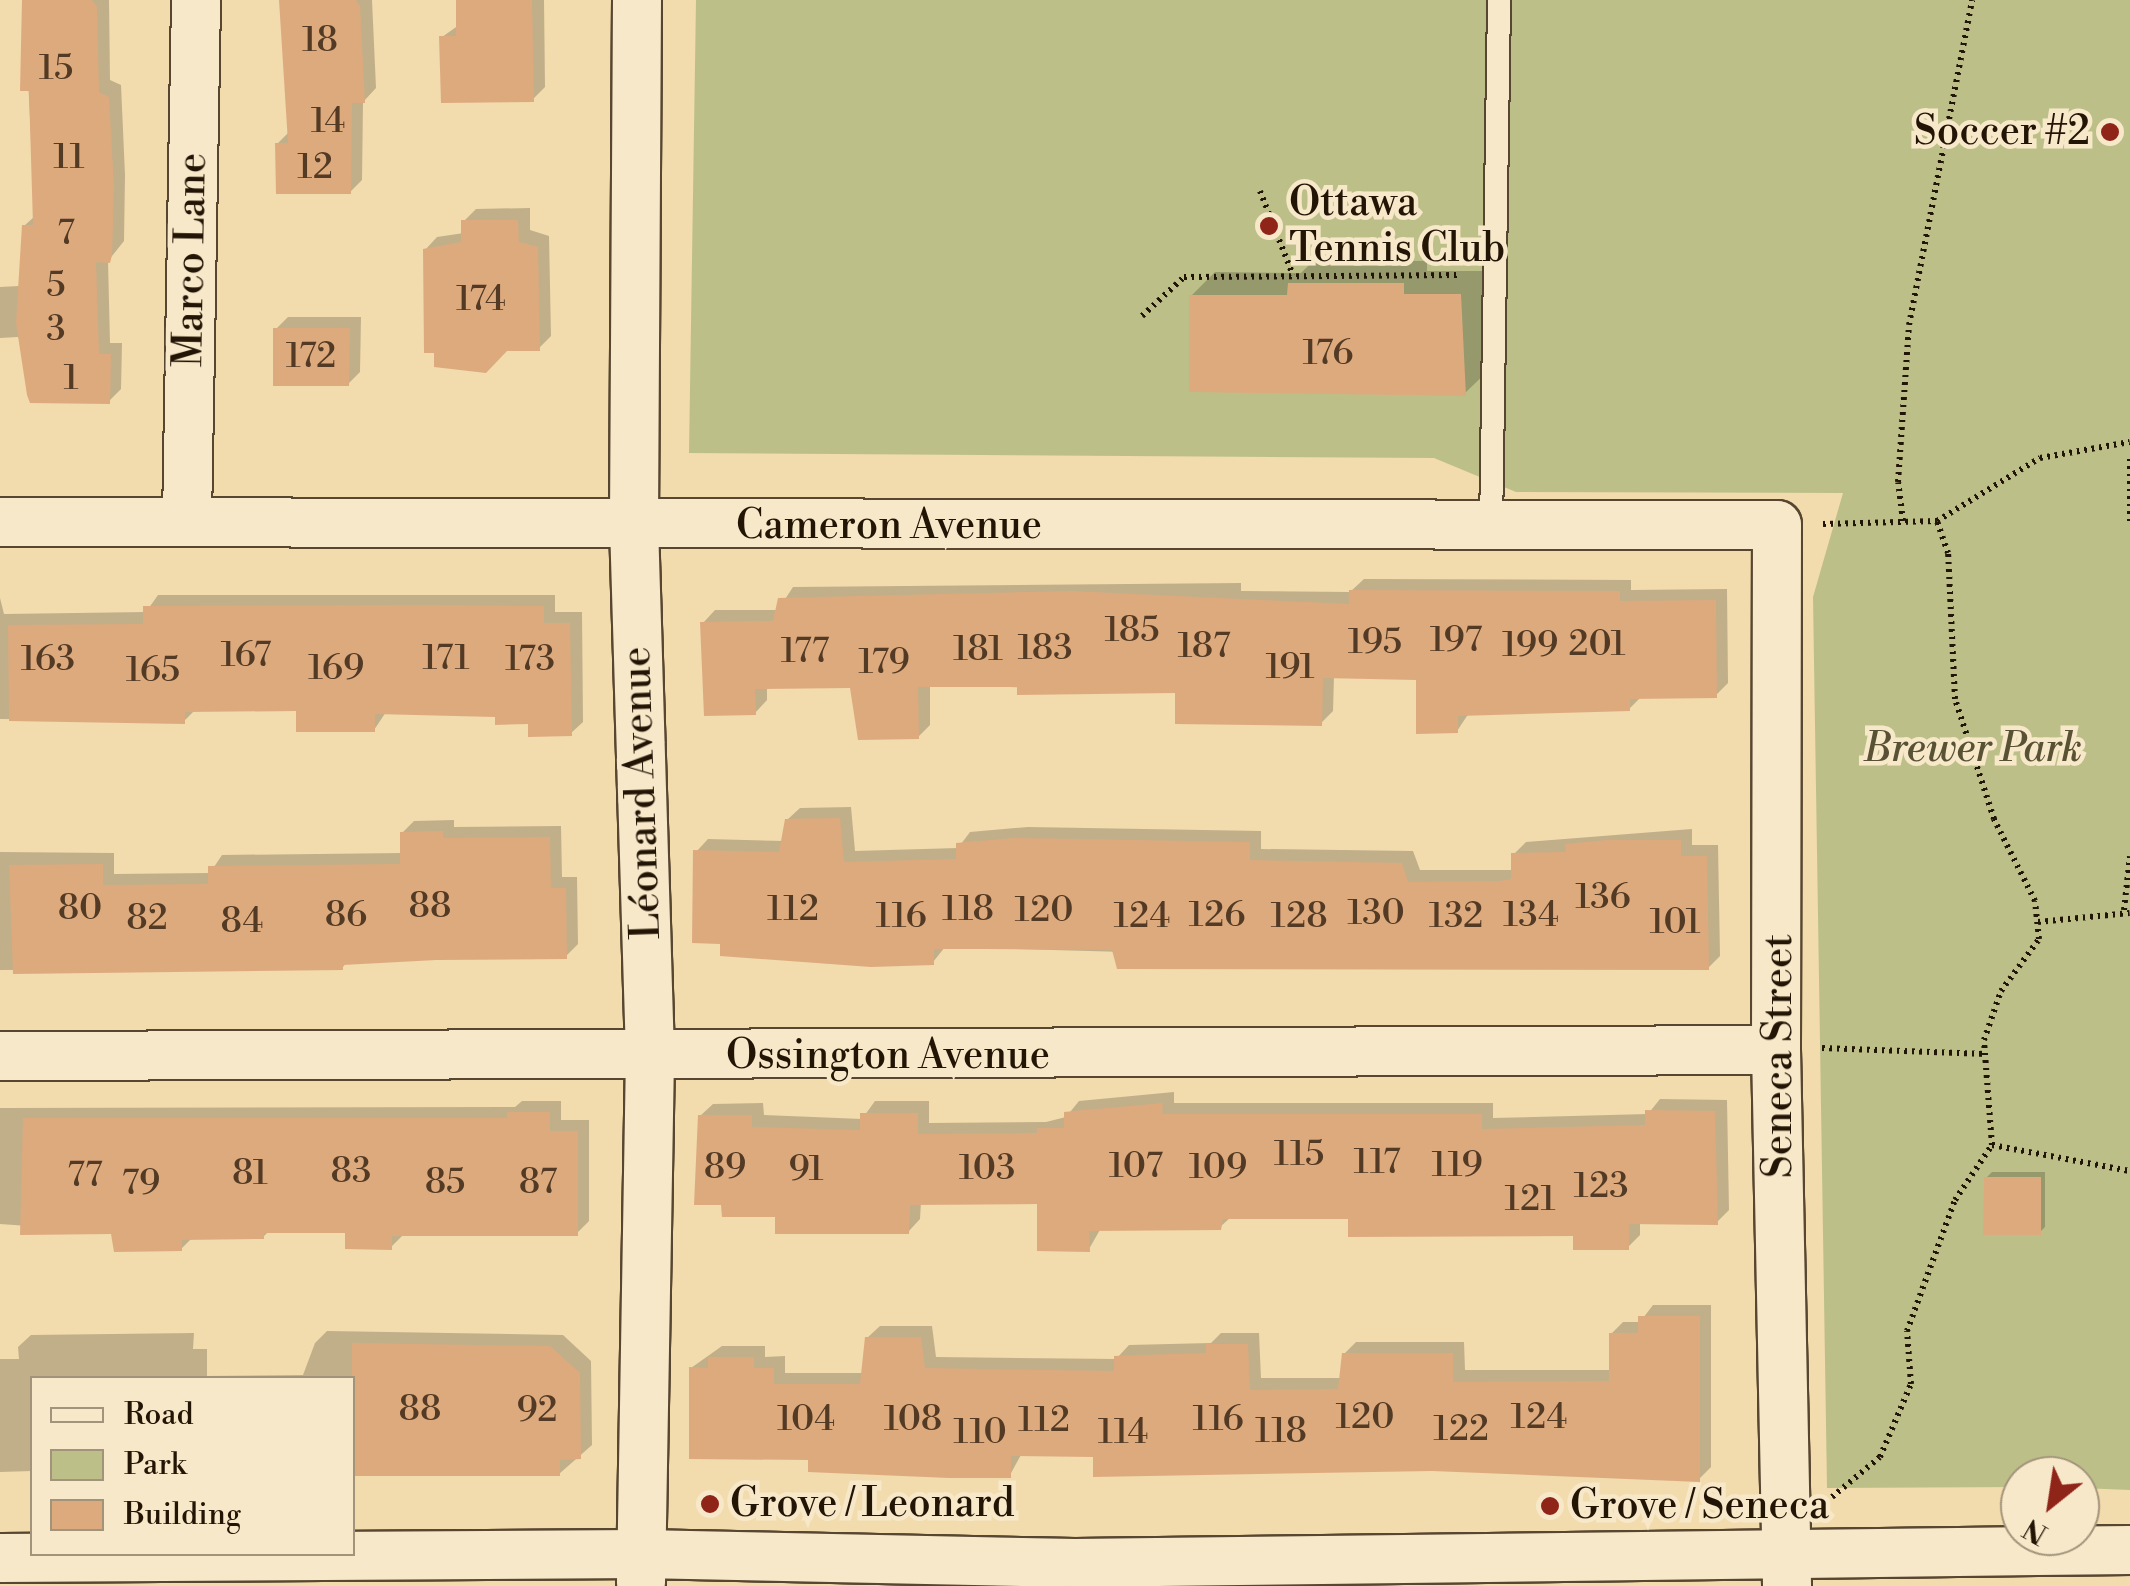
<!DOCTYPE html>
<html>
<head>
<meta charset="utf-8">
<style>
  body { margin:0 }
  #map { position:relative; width:2130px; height:1586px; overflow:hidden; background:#f2dbac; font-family:"Libre Bodoni",serif }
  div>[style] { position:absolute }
  .green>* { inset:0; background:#bcc088 }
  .shadow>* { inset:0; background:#0003 }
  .building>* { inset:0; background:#ddaa7e }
  .path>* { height:6px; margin-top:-3px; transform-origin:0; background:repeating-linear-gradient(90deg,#231506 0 2.5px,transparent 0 7.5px) }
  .roads { filter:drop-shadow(2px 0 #574630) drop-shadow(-2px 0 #574630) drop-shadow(0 2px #574630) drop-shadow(0 -2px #574630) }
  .service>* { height:22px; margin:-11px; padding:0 11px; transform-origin:11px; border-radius:11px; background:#f7e8c9 }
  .minor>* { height:48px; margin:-24px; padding:0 24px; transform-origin:24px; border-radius:24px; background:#f7e8c9 }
  .dots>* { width:28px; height:28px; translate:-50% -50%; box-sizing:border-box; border:5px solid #f7e8c9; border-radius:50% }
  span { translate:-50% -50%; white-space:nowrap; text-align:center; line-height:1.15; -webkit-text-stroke:9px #f7e8c9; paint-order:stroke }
  .number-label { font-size:35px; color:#523a24 }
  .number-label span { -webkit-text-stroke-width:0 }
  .poi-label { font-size:40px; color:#231506 }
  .right { translate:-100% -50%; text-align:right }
  .left { translate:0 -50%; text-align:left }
  .street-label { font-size:40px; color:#231506 }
  .park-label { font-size:40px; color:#595134; font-style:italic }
  .legend { position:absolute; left:30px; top:1376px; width:325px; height:180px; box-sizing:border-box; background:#f7e8c9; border:2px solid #a2947b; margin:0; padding:12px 18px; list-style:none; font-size:30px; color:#231506 }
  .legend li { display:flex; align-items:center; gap:20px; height:50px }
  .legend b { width:50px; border:2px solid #a2947b }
  .north { position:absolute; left:2000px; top:1456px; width:100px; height:100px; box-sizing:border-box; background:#f7e8c9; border:2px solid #a2947b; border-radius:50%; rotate:210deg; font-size:28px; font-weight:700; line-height:40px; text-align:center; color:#231506 }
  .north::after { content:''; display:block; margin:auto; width:35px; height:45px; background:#8f2418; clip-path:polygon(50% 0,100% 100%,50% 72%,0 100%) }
</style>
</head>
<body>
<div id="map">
  <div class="green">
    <i style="clip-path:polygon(696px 0,2130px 0,2130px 1490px,2080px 1488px,2080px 1476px,2020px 1476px,2020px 1487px,1827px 1488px,1813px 597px,1843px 493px,1516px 492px,1434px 458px,689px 453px)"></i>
  </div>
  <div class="shadow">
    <i style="clip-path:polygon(24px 0,109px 0,110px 80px,121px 85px,125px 175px,124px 241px,108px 261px,110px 343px,122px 343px,121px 389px,109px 401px,28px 353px,18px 337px,0 338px,0 287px,19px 286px,24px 226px,35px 216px)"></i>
    <i style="clip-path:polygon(280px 0,372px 0,376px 88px,363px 102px,362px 180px,350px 192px,277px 144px,290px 131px)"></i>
    <i style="clip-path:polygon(458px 0,544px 0,545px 87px,533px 99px,442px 37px,459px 25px)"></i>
    <i style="clip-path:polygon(530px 208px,530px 230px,549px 236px,551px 336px,539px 348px,425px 250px,437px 237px,464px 233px,464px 221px,476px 209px)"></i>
    <i style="clip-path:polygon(1314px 260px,1427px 261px,1427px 271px,1484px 271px,1489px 370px,1465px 393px,1191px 296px,1215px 272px,1301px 273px)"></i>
    <i style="clip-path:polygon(288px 317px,361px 317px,360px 372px,348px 384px,276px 329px)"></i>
    <i style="clip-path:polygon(1364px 579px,1631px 580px,1631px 590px,1727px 589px,1728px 683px,1716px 695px,1642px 696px,1629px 709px,1469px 713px,1457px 731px,1418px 677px,1334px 676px,1333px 711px,1321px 723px,1177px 691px,930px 685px,930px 725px,918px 737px,852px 686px,767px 686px,767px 700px,755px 713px,703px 623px,715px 610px,778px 610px,793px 587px,1241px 583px,1241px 591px,1350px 592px)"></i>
    <i style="clip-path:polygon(158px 595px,555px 595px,555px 612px,582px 612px,583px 722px,570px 734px,498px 714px,386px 712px,374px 730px,299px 709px,196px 709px,184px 721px,0 719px,0 598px,4px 614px,146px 612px)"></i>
    <i style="clip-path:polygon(851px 807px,855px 851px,958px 848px,970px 832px,1028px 827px,1261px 831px,1261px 849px,1413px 851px,1420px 870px,1514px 870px,1514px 854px,1526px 842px,1692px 829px,1692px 845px,1718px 845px,1720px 956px,1708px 968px,945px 947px,933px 962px,722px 941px,696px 852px,708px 839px,784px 841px,787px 820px,800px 808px)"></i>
    <i style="clip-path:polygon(454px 820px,454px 827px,561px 826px,562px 877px,577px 877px,578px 944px,566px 956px,347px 962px,342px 968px,0 970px,0 852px,114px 853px,114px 874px,210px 873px,222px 855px,402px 853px,402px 833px,414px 821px)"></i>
    <i style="clip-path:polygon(1174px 1092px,1174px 1103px,1493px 1103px,1493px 1118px,1648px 1114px,1660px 1099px,1727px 1100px,1729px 1210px,1717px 1222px,1640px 1222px,1640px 1235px,1628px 1247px,1576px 1234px,1350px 1216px,1231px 1217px,1220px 1227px,1101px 1228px,1089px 1249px,1040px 1201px,921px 1202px,920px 1219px,908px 1232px,777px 1214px,700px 1116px,713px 1104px,763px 1103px,764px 1115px,862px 1119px,875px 1101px,929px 1101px,929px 1123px,1046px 1122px,1066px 1117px,1079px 1101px)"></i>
    <i style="clip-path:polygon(522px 1101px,561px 1101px,561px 1120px,589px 1120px,589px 1221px,577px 1233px,403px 1235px,391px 1247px,348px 1231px,269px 1231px,263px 1237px,192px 1238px,181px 1249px,113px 1232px,0 1224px,0 1108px,515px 1107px)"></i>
    <i style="clip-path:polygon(1992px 1172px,2045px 1172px,2045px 1227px,2040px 1232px,1986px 1178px)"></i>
    <i style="clip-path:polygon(1653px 1305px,1711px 1305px,1711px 1467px,1699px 1479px,1022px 1453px,1010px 1475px,810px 1458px,691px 1368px,722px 1346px,765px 1346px,765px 1357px,785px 1356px,785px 1373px,864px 1373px,867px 1338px,880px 1326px,932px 1326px,936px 1357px,1116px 1359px,1129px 1345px,1211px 1343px,1221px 1333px,1259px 1333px,1261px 1378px,1342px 1378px,1344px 1354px,1356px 1342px,1464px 1342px,1465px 1370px,1612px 1370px,1611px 1334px,1623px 1322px,1640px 1322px)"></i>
    <i style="clip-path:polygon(327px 1331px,563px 1335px,591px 1361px,592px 1445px,559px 1474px,352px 1378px,32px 1378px,32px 1471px,0 1472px,0 1359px,19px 1359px,18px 1347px,31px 1335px,194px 1333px,193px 1349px,207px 1349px,207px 1376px,303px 1375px,315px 1343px)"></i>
  </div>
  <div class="building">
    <i style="clip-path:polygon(22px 0,92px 0,97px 7px,99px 92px,109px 97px,114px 188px,112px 255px,110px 263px,96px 262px,99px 354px,111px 354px,110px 404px,30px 403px,27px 395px,16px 323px,22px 225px,33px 225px,29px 91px,20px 91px)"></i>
    <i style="clip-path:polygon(279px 0,356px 0,360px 6px,365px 103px,352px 103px,351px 194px,276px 194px,275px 143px,288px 143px)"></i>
    <i style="clip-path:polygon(456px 0,532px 0,534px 102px,441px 103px,439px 36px,456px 36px)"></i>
    <i style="clip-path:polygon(461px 220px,518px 220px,519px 242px,538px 247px,540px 351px,507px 351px,486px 373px,434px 367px,434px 353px,424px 353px,423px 249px,461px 242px)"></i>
    <i style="clip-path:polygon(1288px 283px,1404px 283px,1404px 294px,1461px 294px,1466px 396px,1189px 392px,1189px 295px,1287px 295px)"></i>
    <i style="clip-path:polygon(273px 328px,350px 328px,349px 386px,273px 386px)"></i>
    <i style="clip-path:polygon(1349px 590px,1620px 591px,1620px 601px,1716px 600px,1717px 698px,1630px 699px,1630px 711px,1458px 716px,1458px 733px,1416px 734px,1416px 680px,1323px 678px,1322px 726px,1175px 724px,1175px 693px,1017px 695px,1017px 687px,918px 687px,919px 739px,858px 740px,850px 688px,755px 689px,756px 715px,704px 716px,700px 622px,773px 621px,778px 598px,1071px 591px,1349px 604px)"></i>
    <i style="clip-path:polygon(432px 605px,544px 606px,544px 623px,570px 623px,572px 736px,528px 737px,528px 724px,495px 725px,495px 717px,375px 714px,375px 732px,296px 732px,296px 711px,185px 712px,185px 724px,9px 721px,8px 625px,143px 624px,143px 606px)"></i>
    <i style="clip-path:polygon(840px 818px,844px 862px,956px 859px,956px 843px,1014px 838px,1250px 842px,1250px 860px,1402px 863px,1408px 882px,1500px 881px,1511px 879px,1511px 853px,1566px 852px,1565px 844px,1607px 840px,1681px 840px,1681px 856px,1707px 856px,1709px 970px,1117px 969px,1112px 950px,986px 949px,934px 949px,934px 965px,871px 967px,720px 956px,720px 944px,692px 943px,693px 850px,779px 852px,785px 819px)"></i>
    <i style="clip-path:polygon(443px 831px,443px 838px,550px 837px,551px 888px,566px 888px,567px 959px,436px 960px,343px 965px,343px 970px,13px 974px,9px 865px,103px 864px,103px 885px,208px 884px,208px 866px,400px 864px,400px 832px)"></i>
    <i style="clip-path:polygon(1163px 1103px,1162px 1114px,1482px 1114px,1482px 1129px,1645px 1125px,1645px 1110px,1715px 1111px,1718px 1225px,1629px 1224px,1629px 1250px,1573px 1250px,1573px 1236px,1348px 1237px,1348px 1219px,1223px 1219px,1221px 1230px,1089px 1231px,1090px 1252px,1037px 1251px,1037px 1204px,910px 1205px,909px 1234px,775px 1234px,775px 1217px,722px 1217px,721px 1205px,694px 1205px,698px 1115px,752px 1115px,752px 1127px,860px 1130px,860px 1113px,918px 1113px,918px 1134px,1037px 1133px,1037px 1128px,1064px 1128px,1064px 1112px)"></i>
    <i style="clip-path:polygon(507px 1112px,550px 1112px,550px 1131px,578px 1131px,578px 1236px,392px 1236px,392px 1250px,345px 1249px,345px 1233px,264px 1233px,264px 1239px,182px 1240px,182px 1251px,114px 1252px,111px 1234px,20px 1235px,23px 1118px,507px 1118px)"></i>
    <i style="clip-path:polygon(1984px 1177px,2041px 1177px,2041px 1235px,1983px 1235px)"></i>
    <i style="clip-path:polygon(1638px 1316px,1700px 1316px,1700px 1482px,1432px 1471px,1093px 1477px,1093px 1457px,1011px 1456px,1011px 1478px,949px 1478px,808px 1472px,808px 1460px,689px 1459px,689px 1367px,708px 1368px,708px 1357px,754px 1357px,754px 1368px,774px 1368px,774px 1384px,860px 1384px,865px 1337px,921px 1337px,925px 1368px,1114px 1371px,1114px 1356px,1206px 1353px,1206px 1344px,1248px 1344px,1250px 1390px,1338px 1389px,1342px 1353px,1453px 1353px,1453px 1382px,1609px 1381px,1609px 1333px,1638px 1333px)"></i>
    <i style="clip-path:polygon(352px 1343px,550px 1346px,580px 1373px,581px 1459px,560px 1460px,560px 1476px,352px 1476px)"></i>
  </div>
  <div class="path">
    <i style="left:1260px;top:191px;width:90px;rotate:68.6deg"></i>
    <i style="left:1142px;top:316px;width:57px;rotate:-42.9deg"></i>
    <i style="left:1184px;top:277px;width:274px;rotate:-0.4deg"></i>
    <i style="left:2130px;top:459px;width:62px;rotate:90deg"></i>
    <i style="left:1903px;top:521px;width:39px;rotate:-97deg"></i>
    <i style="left:1898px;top:482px;width:157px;rotate:-86deg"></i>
    <i style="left:1909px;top:325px;width:331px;rotate:-79deg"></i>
    <i style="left:1823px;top:524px;width:114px;rotate:-1.5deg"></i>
    <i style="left:1937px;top:521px;width:121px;rotate:-31.5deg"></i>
    <i style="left:2040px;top:458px;width:91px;rotate:-10.1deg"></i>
    <i style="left:2124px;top:910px;width:54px;rotate:-83.7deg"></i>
    <i style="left:2038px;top:922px;width:92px;rotate:-5.6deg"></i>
    <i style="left:1822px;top:1048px;width:164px;rotate:2.1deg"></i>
    <i style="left:1992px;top:1145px;width:140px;rotate:10.7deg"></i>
    <i style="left:1832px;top:1497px;width:62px;rotate:-39.8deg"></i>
    <i style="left:1880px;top:1457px;width:79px;rotate:-67deg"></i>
    <i style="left:1911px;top:1384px;width:53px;rotate:-94.3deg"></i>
    <i style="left:1907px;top:1331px;width:140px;rotate:-69.9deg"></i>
    <i style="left:1955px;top:1200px;width:66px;rotate:-56.1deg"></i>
    <i style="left:1992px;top:1145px;width:105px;rotate:-94.4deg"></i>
    <i style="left:1984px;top:1040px;width:52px;rotate:-70.9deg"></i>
    <i style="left:2001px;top:991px;width:64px;rotate:-53.8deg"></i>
    <i style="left:2039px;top:939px;width:38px;rotate:-96deg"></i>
    <i style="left:2035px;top:901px;width:92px;rotate:-116.6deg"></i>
    <i style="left:1994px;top:819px;width:126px;rotate:-108deg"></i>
    <i style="left:1955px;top:699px;width:146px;rotate:-92.7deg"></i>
    <i style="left:1948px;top:553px;width:34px;rotate:-109deg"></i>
  </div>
  <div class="roads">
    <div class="service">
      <i style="left:1491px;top:529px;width:529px;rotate:-89.13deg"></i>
    </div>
    <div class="minor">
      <i style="left:637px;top:0;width:525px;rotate:90.33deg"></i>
      <i style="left:634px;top:525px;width:531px;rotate:88.27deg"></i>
      <i style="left:650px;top:1056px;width:527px;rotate:90.98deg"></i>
      <i style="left:187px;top:521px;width:521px;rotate:-89.01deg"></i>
      <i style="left:0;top:522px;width:1777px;rotate:0.1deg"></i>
      <i style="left:1777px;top:525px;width:525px;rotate:90.11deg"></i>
      <i style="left:1776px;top:1050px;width:536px;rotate:88.82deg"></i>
      <i style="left:0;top:1056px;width:1776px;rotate:-0.19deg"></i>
      <i style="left:0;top:1558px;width:642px;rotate:-0.36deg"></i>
      <i style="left:642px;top:1554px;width:433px;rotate:1.2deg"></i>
      <i style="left:1075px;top:1563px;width:1055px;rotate:-0.71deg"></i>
    </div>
  </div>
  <div class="dots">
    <i style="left:2110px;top:132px;background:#8f2418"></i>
    <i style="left:1269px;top:226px;background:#8f2418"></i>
    <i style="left:710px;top:1504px;background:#8f2418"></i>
    <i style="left:1550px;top:1506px;background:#8f2418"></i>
  </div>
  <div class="number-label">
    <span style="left:320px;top:41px">18</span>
    <span style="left:56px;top:69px">15</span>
    <span style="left:328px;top:122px">14</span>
    <span style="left:69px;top:158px">11</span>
    <span style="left:315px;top:168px">12</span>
    <span style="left:66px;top:234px">7</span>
    <span style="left:56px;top:286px">5</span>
    <span style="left:481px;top:300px">174</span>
    <span style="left:56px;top:330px">3</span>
    <span style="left:1328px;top:354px">176</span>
    <span style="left:311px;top:357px">172</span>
    <span style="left:71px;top:379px">1</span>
    <span style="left:1132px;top:631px">185</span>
    <span style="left:1456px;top:641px">197</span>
    <span style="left:1375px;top:643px">195</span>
    <span style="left:1597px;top:645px">201</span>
    <span style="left:1530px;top:646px">199</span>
    <span style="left:1204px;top:647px">187</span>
    <span style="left:1045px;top:649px">183</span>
    <span style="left:978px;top:650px">181</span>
    <span style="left:805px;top:652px">177</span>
    <span style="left:246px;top:656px">167</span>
    <span style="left:446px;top:659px">171</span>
    <span style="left:48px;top:660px">163</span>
    <span style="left:530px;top:660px">173</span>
    <span style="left:884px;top:663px">179</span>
    <span style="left:1290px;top:668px">191</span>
    <span style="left:336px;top:669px">169</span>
    <span style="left:153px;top:671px">165</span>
    <span style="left:1603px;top:898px">136</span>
    <span style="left:430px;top:907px">88</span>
    <span style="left:80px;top:909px">80</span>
    <span style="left:793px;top:910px">112</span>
    <span style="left:968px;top:910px">118</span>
    <span style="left:1044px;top:911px">120</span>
    <span style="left:1376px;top:914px">130</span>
    <span style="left:346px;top:916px">86</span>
    <span style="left:1217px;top:916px">126</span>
    <span style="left:1531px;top:916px">134</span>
    <span style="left:901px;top:917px">116</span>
    <span style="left:1142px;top:917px">124</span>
    <span style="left:1299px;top:917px">128</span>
    <span style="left:1456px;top:917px">132</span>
    <span style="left:147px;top:919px">82</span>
    <span style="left:242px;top:922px">84</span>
    <span style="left:1675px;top:923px">101</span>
    <span style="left:1299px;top:1155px">115</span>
    <span style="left:1377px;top:1163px">117</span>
    <span style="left:1457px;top:1166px">119</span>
    <span style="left:1136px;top:1167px">107</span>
    <span style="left:725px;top:1168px">89</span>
    <span style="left:1218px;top:1168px">109</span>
    <span style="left:987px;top:1169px">103</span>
    <span style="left:806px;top:1170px">91</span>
    <span style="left:351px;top:1172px">83</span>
    <span style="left:250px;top:1174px">81</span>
    <span style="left:85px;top:1176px">77</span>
    <span style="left:445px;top:1183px">85</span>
    <span style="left:538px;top:1183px">87</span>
    <span style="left:141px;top:1184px">79</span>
    <span style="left:1601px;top:1187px">123</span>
    <span style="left:1530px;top:1200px">121</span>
    <span style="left:420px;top:1410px">88</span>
    <span style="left:537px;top:1411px">92</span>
    <span style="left:1365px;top:1418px">120</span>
    <span style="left:1539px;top:1418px">124</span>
    <span style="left:806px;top:1420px">104</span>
    <span style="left:913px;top:1420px">108</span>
    <span style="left:1218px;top:1420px">116</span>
    <span style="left:1044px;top:1421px">112</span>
    <span style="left:1461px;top:1430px">122</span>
    <span style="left:1281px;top:1432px">118</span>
    <span style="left:980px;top:1433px">110</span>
    <span style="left:1123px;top:1433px">114</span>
  </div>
  <div class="poi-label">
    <span class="right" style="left:2090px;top:132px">Soccer #2</span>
    <span class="left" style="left:1289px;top:226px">Ottawa<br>Tennis Club</span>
    <span class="left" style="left:730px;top:1504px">Grove / Leonard</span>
    <span class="left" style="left:1570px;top:1506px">Grove / Seneca</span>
  </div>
  <div class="street-label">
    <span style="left:191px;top:260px;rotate:-89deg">Marco Lane</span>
    <span style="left:889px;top:526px">Cameron Avenue</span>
    <span style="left:642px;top:793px;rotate:-92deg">Léonard Avenue</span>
    <span style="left:888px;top:1056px">Ossington Avenue</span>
    <span style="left:1779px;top:1056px;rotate:-90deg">Seneca Street</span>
  </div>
  <div class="park-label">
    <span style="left:1973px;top:749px">Brewer Park</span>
  </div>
  <ul class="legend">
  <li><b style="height:12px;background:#f7e8c9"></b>Road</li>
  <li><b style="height:28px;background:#bcc088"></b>Park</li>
  <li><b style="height:28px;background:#ddaa7e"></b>Building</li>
  </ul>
  <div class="north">N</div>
</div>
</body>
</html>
